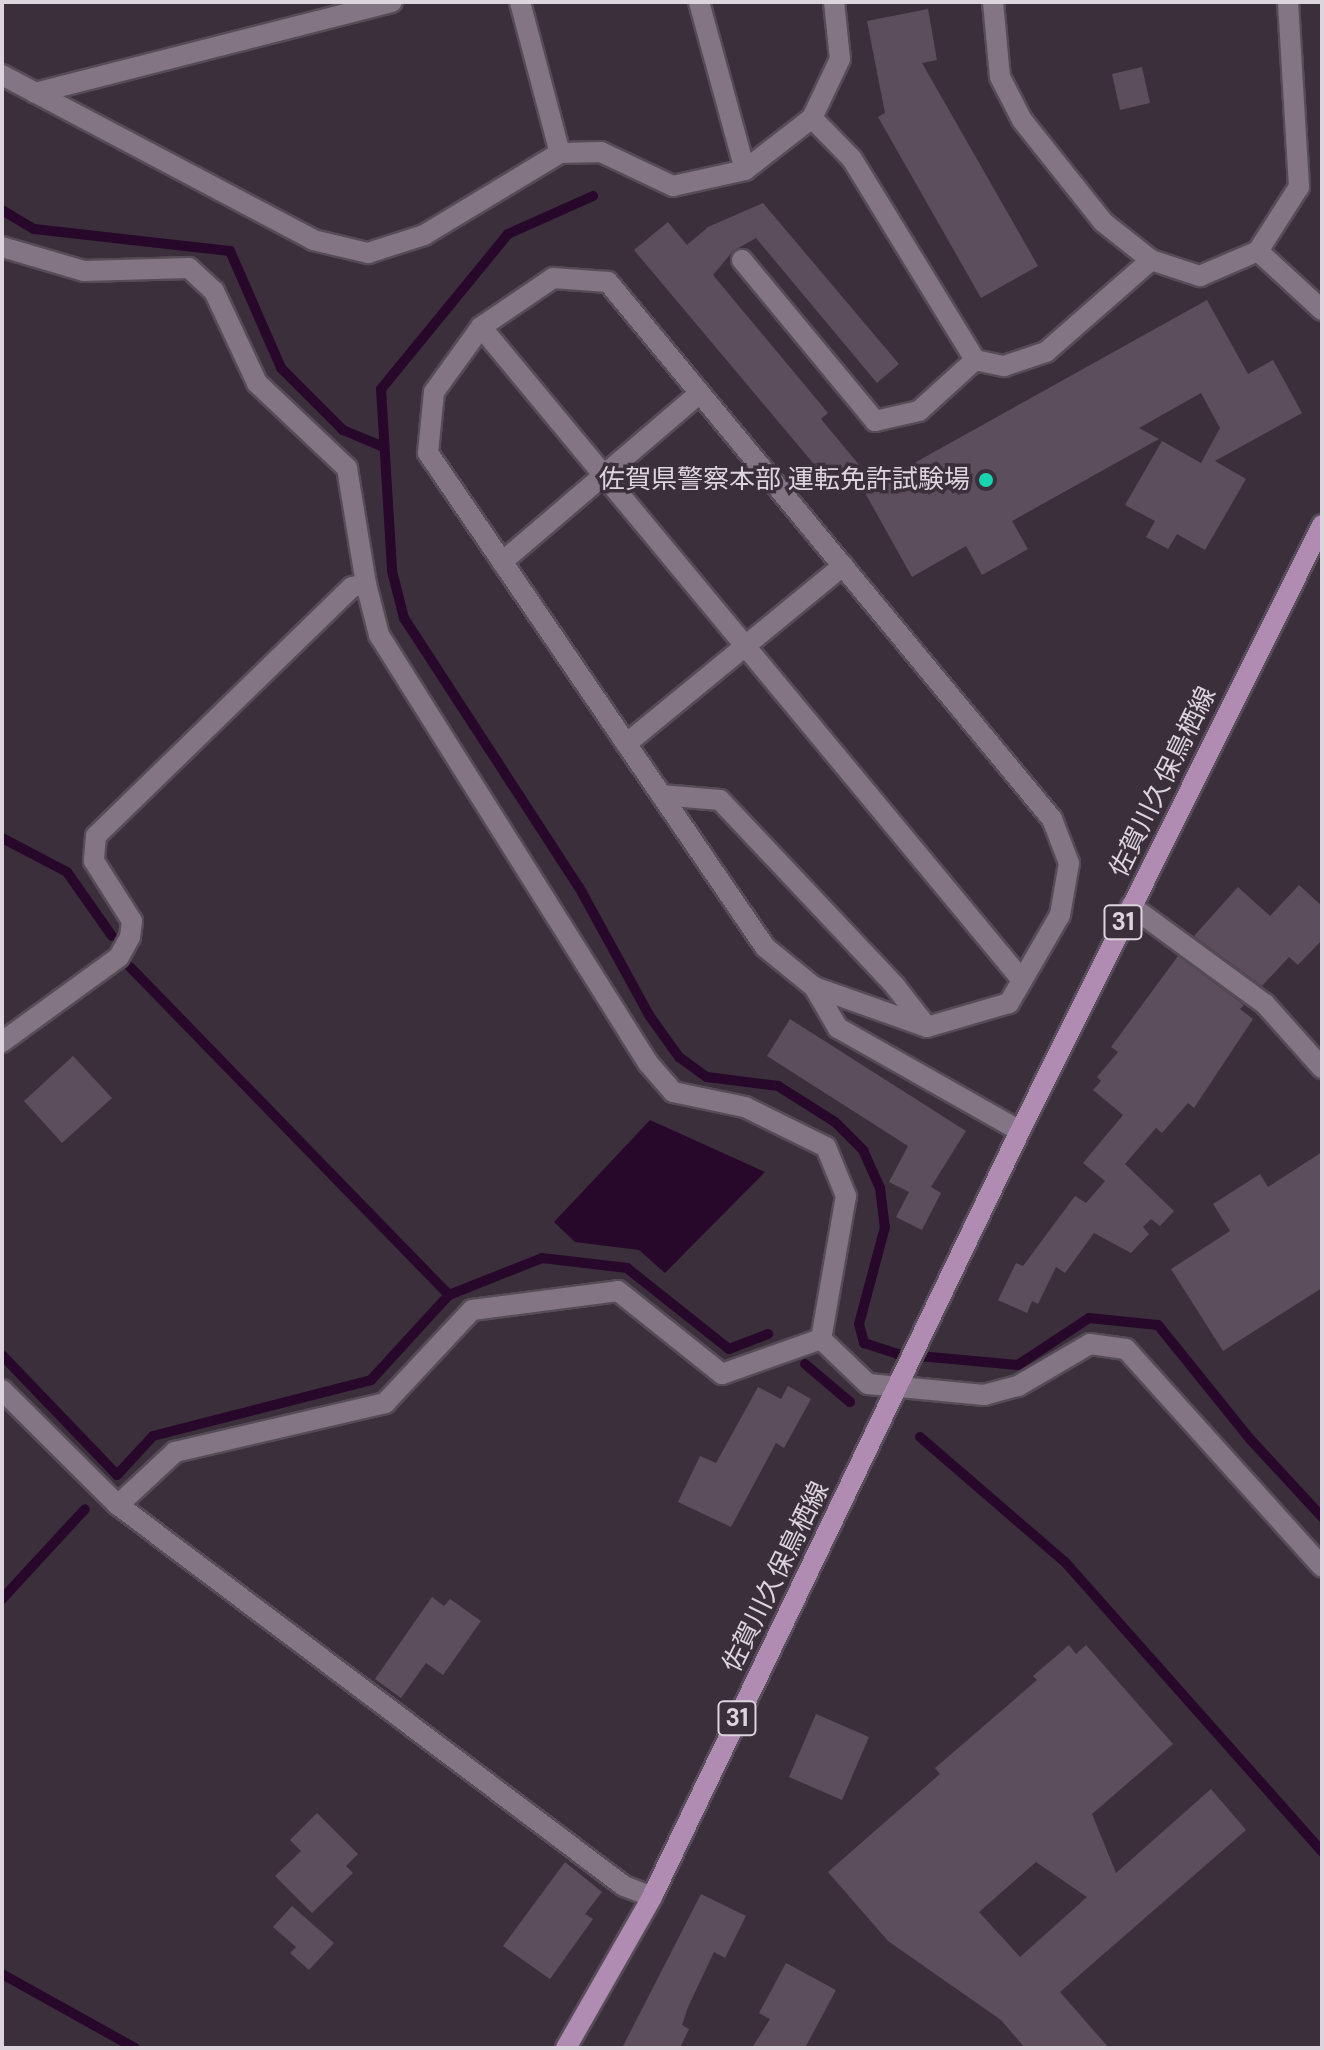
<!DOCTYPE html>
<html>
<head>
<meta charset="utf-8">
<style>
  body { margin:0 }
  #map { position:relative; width:1324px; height:2050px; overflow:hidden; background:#3c2f3c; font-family:"DM Sans","Noto Sans JP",sans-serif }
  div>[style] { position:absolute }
  .water>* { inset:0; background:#28082a }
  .stream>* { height:10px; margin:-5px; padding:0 5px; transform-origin:5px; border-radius:5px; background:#28082a }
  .building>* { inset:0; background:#5c4e5d }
  .roads { filter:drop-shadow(2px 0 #564c57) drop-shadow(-2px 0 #564c57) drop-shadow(0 2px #564c57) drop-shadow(0 -2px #564c57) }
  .minor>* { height:20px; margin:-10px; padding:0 10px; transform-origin:10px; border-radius:10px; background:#847585 }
  .major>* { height:20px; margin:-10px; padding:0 10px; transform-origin:10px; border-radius:10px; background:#b08cb2 }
  .dots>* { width:22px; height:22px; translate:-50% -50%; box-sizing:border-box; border:4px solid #3c2f3c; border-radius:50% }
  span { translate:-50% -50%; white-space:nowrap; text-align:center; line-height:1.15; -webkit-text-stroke:7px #3c2f3c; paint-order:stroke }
  .shield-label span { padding:2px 6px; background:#3c2f3c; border:2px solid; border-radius:6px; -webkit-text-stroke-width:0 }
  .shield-label { font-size:24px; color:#ddd5dd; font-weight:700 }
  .poi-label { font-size:26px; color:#ddd5dd }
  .right { translate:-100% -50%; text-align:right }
  .street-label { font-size:26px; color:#ddd5dd }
  .frame { position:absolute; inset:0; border:4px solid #ddd5dd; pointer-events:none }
</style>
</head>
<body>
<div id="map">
  <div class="water">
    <i style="clip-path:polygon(650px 1120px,765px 1172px,665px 1273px,639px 1250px,575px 1242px,554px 1222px)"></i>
  </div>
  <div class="stream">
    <i style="left:593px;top:196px;width:93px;rotate:155.9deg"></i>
    <i style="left:508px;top:234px;width:200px;rotate:129.3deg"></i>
    <i style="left:381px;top:389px;width:182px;rotate:86.5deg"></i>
    <i style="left:392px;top:571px;width:49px;rotate:75.7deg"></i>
    <i style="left:404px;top:618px;width:321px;rotate:57deg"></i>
    <i style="left:579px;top:887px;width:146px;rotate:61.3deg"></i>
    <i style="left:649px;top:1015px;width:52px;rotate:54.5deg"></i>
    <i style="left:679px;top:1057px;width:34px;rotate:36deg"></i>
    <i style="left:707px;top:1077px;width:72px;rotate:7.2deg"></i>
    <i style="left:778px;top:1086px;width:67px;rotate:32.3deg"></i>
    <i style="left:835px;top:1122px;width:40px;rotate:45deg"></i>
    <i style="left:863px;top:1150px;width:42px;rotate:65.9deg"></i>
    <i style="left:880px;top:1188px;width:39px;rotate:83deg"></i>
    <i style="left:885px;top:1227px;width:100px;rotate:105deg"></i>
    <i style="left:859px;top:1324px;width:20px;rotate:75deg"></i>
    <i style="left:864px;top:1343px;width:35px;rotate:18deg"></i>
    <i style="left:897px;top:1354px;width:121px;rotate:5.2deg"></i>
    <i style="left:1018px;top:1365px;width:85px;rotate:-33.5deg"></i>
    <i style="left:1089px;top:1318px;width:69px;rotate:5.8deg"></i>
    <i style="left:1158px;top:1325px;width:146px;rotate:51.1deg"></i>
    <i style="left:1250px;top:1439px;width:106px;rotate:47.3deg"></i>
    <i style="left:2px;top:210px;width:37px;rotate:31deg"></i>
    <i style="left:34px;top:229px;width:197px;rotate:6.4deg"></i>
    <i style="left:230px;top:251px;width:128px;rotate:66.4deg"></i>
    <i style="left:281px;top:368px;width:88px;rotate:45deg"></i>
    <i style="left:343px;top:430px;width:41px;rotate:22.8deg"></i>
    <i style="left:2px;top:838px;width:73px;rotate:27.6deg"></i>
    <i style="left:67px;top:872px;width:78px;rotate:54.9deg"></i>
    <i style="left:130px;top:967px;width:458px;rotate:45.8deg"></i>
    <i style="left:449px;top:1295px;width:100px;rotate:-21.7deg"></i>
    <i style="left:542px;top:1258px;width:86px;rotate:6.7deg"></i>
    <i style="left:627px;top:1268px;width:130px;rotate:38.5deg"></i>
    <i style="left:729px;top:1349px;width:42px;rotate:-21deg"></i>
    <i style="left:2px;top:1355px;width:166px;rotate:46.2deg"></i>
    <i style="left:117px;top:1475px;width:53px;rotate:-47.3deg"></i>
    <i style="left:153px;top:1436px;width:225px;rotate:-14.4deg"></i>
    <i style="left:371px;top:1380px;width:115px;rotate:-47.5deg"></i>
    <i style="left:805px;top:1364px;width:59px;rotate:40.2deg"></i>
    <i style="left:920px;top:1437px;width:191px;rotate:40.8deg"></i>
    <i style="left:1065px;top:1562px;width:387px;rotate:48.4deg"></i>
    <i style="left:2px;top:1599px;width:122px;rotate:-47.3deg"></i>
    <i style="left:2px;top:1974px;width:152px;rotate:29.1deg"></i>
  </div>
  <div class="building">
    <i style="clip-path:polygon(928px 9px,937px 60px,922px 63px,1038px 266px,981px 298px,878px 117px,885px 113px,867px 21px)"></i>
    <i style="clip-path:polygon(1142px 67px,1150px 103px,1120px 110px,1112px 74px)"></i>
    <i style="clip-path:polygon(763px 203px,899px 364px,877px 383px,756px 238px,733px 251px,713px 275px,828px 413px,821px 419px,865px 472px,839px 494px,634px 250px,668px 222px,687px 245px,708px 227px)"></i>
    <i style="clip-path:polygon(1207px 300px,1248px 374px,1273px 360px,1302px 413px,1215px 461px,1246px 479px,1205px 550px,1177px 534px,1168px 549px,1146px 537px,1155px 521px,1125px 505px,1162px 441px,1201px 463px,1220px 428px,1201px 393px,1139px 428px,1159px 439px,1012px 521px,1028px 549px,982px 575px,966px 546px,912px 577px,864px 491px)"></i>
    <i style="clip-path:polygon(1299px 885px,1322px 906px,1322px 940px,1298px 965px,1289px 957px,1262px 986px,1194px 936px,1238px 887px,1270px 916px)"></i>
    <i style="clip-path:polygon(1178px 956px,1244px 1005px,1240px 1009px,1253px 1019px,1194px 1108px,1188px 1103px,1162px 1133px,1156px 1128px,1125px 1164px,1174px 1211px,1160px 1226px,1151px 1219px,1143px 1227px,1149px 1234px,1131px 1253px,1094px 1233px,1065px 1273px,1056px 1267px,1038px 1304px,1032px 1301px,1027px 1313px,998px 1300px,1016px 1263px,1023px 1266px,1075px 1196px,1086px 1203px,1105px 1181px,1083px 1163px,1123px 1115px,1093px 1090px,1101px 1081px,1097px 1077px,1118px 1052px,1111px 1047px)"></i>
    <i style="clip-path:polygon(790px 1019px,966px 1131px,931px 1187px,941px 1193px,922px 1230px,896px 1217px,909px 1192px,889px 1182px,908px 1146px,767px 1056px)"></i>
    <i style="clip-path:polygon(73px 1056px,112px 1098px,62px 1143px,24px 1101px)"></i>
    <i style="clip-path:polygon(1322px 1152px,1322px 1288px,1223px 1351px,1171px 1269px,1230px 1231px,1213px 1204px,1260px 1174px,1268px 1187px)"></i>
    <i style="clip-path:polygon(788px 1386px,811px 1399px,784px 1448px,776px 1443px,731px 1527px,678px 1502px,700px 1456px,716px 1463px,758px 1387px,781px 1399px)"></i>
    <i style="clip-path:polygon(432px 1597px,444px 1606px,450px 1599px,481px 1621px,443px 1675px,426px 1663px,401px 1698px,375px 1679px)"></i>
    <i style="clip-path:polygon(evenodd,1069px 1645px,1076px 1654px,1086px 1645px,1173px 1744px,1092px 1814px,1116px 1873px,1211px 1789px,1246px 1830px,1060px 1992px,1109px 2048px,1025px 2048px,1001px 2020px,888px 1941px,828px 1872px,940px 1774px,935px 1768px,1037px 1680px,1033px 1676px,1069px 1645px,1036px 1862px,1087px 1897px,1020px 1957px,979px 1912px,1036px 1862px)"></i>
    <i style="clip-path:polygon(816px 1714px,869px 1737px,842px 1800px,789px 1777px)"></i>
    <i style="clip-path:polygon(317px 1813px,358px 1854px,346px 1866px,353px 1873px,312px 1913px,275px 1876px,301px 1851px,290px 1840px)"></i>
    <i style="clip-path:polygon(565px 1862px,602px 1892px,585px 1914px,593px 1919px,550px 1979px,503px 1946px)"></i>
    <i style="clip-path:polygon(701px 1894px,746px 1916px,725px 1958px,714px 1952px,688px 2007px,682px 2025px,689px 2029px,680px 2048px,622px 2048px)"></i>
    <i style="clip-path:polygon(292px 1906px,334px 1943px,309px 1970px,290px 1953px,296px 1947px,273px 1927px)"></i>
    <i style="clip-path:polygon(786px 1963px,836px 1990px,805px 2048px,752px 2048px,770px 2019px,759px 2013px)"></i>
  </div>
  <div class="roads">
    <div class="minor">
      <i style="left:520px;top:2px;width:156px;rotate:75.2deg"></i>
      <i style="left:699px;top:2px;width:174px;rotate:74.7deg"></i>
      <i style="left:993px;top:2px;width:75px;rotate:84.7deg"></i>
      <i style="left:1000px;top:77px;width:48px;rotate:62.9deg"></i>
      <i style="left:1022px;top:120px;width:130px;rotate:51.5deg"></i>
      <i style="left:1103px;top:222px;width:61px;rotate:38.4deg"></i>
      <i style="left:1151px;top:260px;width:52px;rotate:18.1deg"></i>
      <i style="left:1200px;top:276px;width:63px;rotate:-23.3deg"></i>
      <i style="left:1258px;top:251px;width:87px;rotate:42.7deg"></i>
      <i style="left:2px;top:75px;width:352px;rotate:27.9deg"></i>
      <i style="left:313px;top:240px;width:57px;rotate:13.3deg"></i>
      <i style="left:368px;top:253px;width:59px;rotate:-17.8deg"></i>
      <i style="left:424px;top:235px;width:159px;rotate:-31.1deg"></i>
      <i style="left:560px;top:153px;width:41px;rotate:-1.4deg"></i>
      <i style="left:601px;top:152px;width:80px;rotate:25.3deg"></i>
      <i style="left:673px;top:186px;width:74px;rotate:-12.5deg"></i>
      <i style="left:745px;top:170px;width:85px;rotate:-37.8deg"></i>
      <i style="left:812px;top:118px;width:65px;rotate:-64.6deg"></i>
      <i style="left:840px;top:59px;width:57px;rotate:-96deg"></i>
      <i style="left:35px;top:93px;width:368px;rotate:-14.3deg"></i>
      <i style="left:812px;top:118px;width:57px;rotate:45.7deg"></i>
      <i style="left:852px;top:159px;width:236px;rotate:58.5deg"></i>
      <i style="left:975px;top:360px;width:30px;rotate:12deg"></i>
      <i style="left:1004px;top:366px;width:44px;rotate:-18.4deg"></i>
      <i style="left:1046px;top:352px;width:140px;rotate:-41.2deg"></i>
      <i style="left:2px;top:247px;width:85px;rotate:16.3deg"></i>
      <i style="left:84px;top:271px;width:105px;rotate:-1.6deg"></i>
      <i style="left:189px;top:268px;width:34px;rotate:43deg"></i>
      <i style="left:214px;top:291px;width:102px;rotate:64.9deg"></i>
      <i style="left:257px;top:383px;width:124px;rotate:43.4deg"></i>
      <i style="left:347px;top:468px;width:118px;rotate:80.7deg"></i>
      <i style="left:366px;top:584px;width:14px;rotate:168deg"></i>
      <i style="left:352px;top:587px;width:357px;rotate:135.8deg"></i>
      <i style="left:96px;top:836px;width:25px;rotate:95deg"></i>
      <i style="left:94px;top:861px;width:71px;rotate:57.7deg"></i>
      <i style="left:132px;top:921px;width:16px;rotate:97deg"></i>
      <i style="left:130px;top:937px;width:23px;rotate:119deg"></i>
      <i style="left:119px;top:957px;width:145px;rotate:144deg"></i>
      <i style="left:1258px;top:251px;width:76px;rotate:-57.4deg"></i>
      <i style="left:1299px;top:187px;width:185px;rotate:-93.4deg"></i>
      <i style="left:742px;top:260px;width:209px;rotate:50.4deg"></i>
      <i style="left:875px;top:421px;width:45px;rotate:-12.8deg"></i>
      <i style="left:919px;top:411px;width:76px;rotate:-42.3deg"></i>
      <i style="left:553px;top:278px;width:55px;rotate:4.2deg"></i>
      <i style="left:608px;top:282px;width:697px;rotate:50.42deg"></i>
      <i style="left:1052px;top:819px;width:47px;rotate:68.9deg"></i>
      <i style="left:1069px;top:863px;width:53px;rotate:99.8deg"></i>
      <i style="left:1060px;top:915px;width:102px;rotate:120.1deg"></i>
      <i style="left:1009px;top:1003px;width:85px;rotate:163.7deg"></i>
      <i style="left:927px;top:1027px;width:120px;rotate:-160.5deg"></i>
      <i style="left:814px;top:987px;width:63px;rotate:-140.8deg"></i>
      <i style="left:765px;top:947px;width:598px;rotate:-124.3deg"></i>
      <i style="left:428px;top:453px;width:61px;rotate:-84.4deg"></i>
      <i style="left:434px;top:392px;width:80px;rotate:-54.1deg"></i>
      <i style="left:481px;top:327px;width:87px;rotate:-34.2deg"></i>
      <i style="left:481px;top:327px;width:848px;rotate:50.36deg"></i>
      <i style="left:502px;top:562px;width:260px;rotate:-40.5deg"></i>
      <i style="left:366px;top:584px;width:53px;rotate:75.7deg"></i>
      <i style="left:379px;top:635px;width:506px;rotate:57.85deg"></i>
      <i style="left:648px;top:1063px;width:38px;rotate:49deg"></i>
      <i style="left:673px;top:1092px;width:74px;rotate:11.8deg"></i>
      <i style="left:745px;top:1107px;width:90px;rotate:26.3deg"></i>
      <i style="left:826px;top:1147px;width:53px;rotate:67.8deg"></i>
      <i style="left:846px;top:1196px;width:145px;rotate:99.9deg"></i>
      <i style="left:626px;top:744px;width:281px;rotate:-39.4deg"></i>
      <i style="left:661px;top:795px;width:59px;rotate:4.8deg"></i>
      <i style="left:720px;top:800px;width:255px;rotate:46.7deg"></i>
      <i style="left:895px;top:986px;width:52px;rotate:52deg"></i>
      <i style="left:1131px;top:906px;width:166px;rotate:36.2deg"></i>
      <i style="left:1265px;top:1004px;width:86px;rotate:48.3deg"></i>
      <i style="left:814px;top:987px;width:48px;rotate:59.7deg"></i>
      <i style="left:838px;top:1028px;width:209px;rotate:29.5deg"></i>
      <i style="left:2px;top:1390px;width:163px;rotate:44.8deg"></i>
      <i style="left:118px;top:1505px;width:633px;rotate:36.98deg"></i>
      <i style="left:624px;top:1886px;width:30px;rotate:21deg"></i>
      <i style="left:118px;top:1505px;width:78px;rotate:-42.9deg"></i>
      <i style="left:175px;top:1452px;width:216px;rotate:-13.1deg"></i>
      <i style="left:385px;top:1403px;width:127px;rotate:-46.9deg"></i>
      <i style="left:472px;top:1310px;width:147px;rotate:-7.4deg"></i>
      <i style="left:618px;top:1291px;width:133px;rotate:38.6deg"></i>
      <i style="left:722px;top:1374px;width:105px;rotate:-19.5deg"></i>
      <i style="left:821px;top:1339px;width:65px;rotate:43.8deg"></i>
      <i style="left:868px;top:1384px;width:117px;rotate:5.4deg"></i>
      <i style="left:984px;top:1395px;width:35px;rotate:-15deg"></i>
      <i style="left:1018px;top:1386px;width:83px;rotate:-30.3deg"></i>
      <i style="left:1090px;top:1344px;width:36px;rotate:8deg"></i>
      <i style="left:1126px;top:1349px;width:293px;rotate:48deg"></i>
    </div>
    <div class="major">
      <i style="left:566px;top:2048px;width:174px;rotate:-60.3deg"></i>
      <i style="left:652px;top:1897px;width:850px;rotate:-64.34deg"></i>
      <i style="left:1020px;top:1131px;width:677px;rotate:-63.51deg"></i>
    </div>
  </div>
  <div class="dots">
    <i style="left:986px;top:480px;background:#18d5b2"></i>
  </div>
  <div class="shield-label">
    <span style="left:1123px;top:922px">31</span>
    <span style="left:737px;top:1718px">31</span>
  </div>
  <div class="poi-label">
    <span class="right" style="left:970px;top:480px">佐賀県警察本部 運転免許試験場</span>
  </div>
  <div class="street-label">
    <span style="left:1163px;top:782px;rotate:-64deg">佐賀川久保鳥栖線</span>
    <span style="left:776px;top:1577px;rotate:-64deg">佐賀川久保鳥栖線</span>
  </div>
  <div class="frame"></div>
</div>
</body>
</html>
